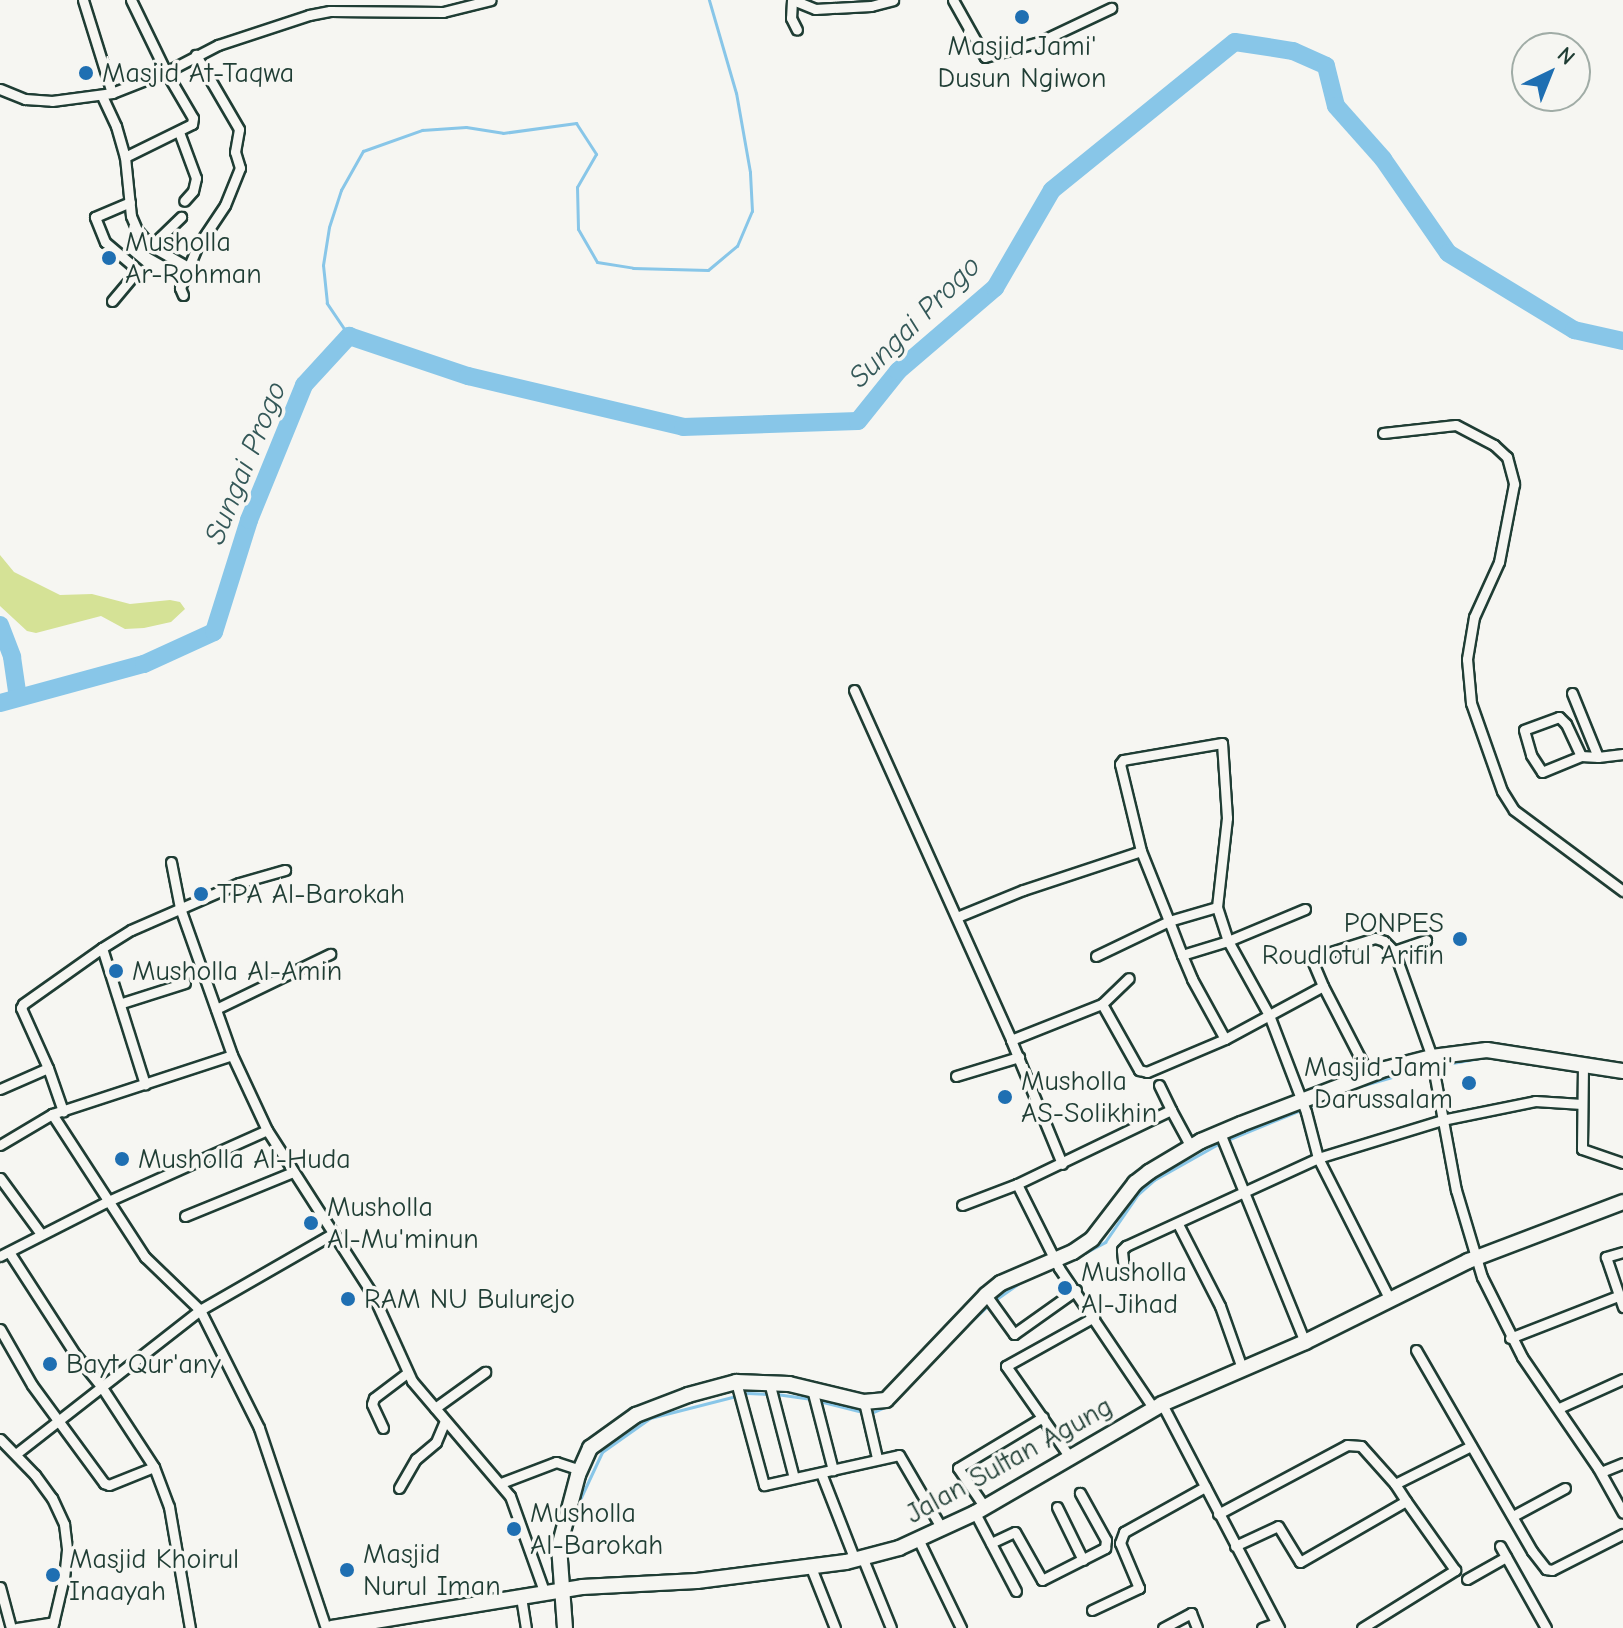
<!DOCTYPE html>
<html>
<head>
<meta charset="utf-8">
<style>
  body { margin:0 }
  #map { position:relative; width:1623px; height:1628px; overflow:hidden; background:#f6f6f2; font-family:"Comic Neue",sans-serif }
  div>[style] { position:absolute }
  .green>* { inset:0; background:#d5e296 }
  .stream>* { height:3px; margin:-1.5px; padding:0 1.5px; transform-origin:1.5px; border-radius:1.5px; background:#88c6e8 }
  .river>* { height:18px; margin:-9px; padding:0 9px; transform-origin:9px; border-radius:9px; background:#88c6e8 }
  .roads { filter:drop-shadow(2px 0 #1f3d34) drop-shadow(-2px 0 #1f3d34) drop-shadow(0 2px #1f3d34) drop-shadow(0 -2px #1f3d34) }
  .street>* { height:9px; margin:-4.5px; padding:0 4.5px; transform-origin:4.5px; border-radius:4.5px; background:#f6f6f2 }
  .secondary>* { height:14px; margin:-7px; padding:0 7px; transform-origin:7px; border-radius:7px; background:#f6f6f2 }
  .dots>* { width:22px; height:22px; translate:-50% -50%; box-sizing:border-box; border:4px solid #f6f6f2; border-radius:50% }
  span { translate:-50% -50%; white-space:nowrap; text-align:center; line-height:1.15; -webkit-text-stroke:7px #f6f6f2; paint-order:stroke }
  .poi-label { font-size:28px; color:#1f3d34 }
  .left { translate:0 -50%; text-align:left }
  .right { translate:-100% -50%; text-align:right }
  .street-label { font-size:28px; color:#1f3d34 }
  .water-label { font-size:30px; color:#345858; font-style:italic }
  .north { position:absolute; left:1511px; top:32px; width:80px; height:80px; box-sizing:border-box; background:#f6f6f2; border:2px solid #a0aca6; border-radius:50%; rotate:43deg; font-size:22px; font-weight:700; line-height:32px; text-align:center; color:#1f3d34 }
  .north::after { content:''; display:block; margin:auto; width:28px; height:36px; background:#1f6fb2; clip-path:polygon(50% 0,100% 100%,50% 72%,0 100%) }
</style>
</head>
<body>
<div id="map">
  <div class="green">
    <i style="clip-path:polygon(0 555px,14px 572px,60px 595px,92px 594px,130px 604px,170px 600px,180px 602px,185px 609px,171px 622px,144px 628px,125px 629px,101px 616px,36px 633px,27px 631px,0 606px)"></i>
  </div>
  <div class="stream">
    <i style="left:349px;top:336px;width:40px;rotate:-124deg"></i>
    <i style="left:327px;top:303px;width:38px;rotate:-96deg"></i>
    <i style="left:323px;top:265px;width:38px;rotate:-81deg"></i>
    <i style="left:329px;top:227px;width:39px;rotate:-72deg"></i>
    <i style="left:341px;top:190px;width:45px;rotate:-60.6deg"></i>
    <i style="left:363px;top:151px;width:63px;rotate:-19.6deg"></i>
    <i style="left:422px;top:130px;width:44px;rotate:-3.9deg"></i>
    <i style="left:466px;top:127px;width:37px;rotate:9deg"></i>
    <i style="left:503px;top:133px;width:74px;rotate:-7.8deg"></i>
    <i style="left:576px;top:123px;width:37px;rotate:57deg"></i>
    <i style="left:596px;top:154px;width:38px;rotate:120deg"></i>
    <i style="left:577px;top:187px;width:42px;rotate:88.6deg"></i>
    <i style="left:578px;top:229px;width:38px;rotate:60deg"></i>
    <i style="left:597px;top:262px;width:36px;rotate:9deg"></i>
    <i style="left:633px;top:268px;width:75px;rotate:1.5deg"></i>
    <i style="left:708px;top:270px;width:38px;rotate:-40deg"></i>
    <i style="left:737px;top:246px;width:38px;rotate:-67deg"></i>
    <i style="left:752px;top:211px;width:39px;rotate:-93deg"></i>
    <i style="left:750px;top:172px;width:80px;rotate:-100deg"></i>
    <i style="left:736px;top:93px;width:97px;rotate:-106.2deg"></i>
    <i style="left:1364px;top:1085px;width:58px;rotate:-15.9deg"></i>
    <i style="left:1420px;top:1069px;width:66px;rotate:-10.5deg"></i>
    <i style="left:1308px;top:1107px;width:21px;rotate:-23deg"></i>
    <i style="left:1227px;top:1140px;width:80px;rotate:-22.1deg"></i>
    <i style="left:1079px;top:1256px;width:30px;rotate:-28deg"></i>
    <i style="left:1105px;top:1242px;width:58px;rotate:-55.5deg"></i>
    <i style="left:1138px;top:1194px;width:21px;rotate:-41deg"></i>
    <i style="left:1154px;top:1180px;width:76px;rotate:-29.3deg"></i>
    <i style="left:995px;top:1300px;width:32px;rotate:-35deg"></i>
    <i style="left:965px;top:1327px;width:33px;rotate:-43deg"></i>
    <i style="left:776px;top:1394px;width:36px;rotate:8deg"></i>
    <i style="left:896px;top:1399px;width:28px;rotate:-45deg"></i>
    <i style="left:819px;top:1401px;width:44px;rotate:14.3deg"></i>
    <i style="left:869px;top:1414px;width:20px;rotate:-24deg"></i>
    <i style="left:575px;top:1510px;width:64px;rotate:-65deg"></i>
    <i style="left:602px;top:1452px;width:59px;rotate:-35.3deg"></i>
    <i style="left:650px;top:1418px;width:101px;rotate:-14.3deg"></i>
    <i style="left:748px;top:1393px;width:20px;rotate:3deg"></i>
  </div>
  <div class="river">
    <i style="left:0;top:625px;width:34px;rotate:69deg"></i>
    <i style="left:12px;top:657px;width:41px;rotate:81.7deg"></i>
    <i style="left:0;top:703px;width:149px;rotate:-15.2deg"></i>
    <i style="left:144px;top:664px;width:77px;rotate:-24.6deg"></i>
    <i style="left:214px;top:632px;width:117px;rotate:-72.6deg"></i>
    <i style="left:249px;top:520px;width:146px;rotate:-67.8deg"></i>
    <i style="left:304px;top:385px;width:67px;rotate:-47.4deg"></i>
    <i style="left:349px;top:336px;width:126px;rotate:18.6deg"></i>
    <i style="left:468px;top:376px;width:221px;rotate:13.3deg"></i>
    <i style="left:683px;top:427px;width:175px;rotate:-2deg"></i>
    <i style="left:858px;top:421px;width:64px;rotate:-51.3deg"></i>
    <i style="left:898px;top:371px;width:128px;rotate:-40.6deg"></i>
    <i style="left:995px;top:288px;width:113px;rotate:-59.8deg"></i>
    <i style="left:1052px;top:190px;width:235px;rotate:-39deg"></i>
    <i style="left:1235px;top:42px;width:59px;rotate:8.8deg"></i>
    <i style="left:1293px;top:51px;width:36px;rotate:24deg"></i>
    <i style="left:1326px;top:66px;width:41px;rotate:76deg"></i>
    <i style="left:1336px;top:106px;width:71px;rotate:48.4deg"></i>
    <i style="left:1383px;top:159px;width:114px;rotate:55.3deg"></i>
    <i style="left:1448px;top:253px;width:148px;rotate:31.4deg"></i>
    <i style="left:1574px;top:330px;width:50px;rotate:12.7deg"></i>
  </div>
  <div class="roads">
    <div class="street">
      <i style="left:83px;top:0;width:97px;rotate:72.7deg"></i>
      <i style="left:131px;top:0;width:80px;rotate:64.1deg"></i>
      <i style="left:166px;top:72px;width:59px;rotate:-27.4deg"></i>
      <i style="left:218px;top:45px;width:96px;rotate:-18.2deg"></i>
      <i style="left:309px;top:15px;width:21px;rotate:-11deg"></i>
      <i style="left:330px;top:11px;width:113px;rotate:0.5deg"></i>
      <i style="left:443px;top:12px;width:49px;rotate:-14deg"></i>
      <i style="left:792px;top:0;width:18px;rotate:93deg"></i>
      <i style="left:791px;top:18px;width:13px;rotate:63deg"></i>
      <i style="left:793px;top:0;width:24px;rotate:22deg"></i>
      <i style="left:815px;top:9px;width:56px;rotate:-3.1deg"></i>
      <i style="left:871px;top:6px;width:23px;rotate:-15deg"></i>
      <i style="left:953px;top:0;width:65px;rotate:60.7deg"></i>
      <i style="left:985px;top:57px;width:56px;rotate:-15.5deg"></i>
      <i style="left:1039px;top:42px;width:80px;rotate:-25.3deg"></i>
      <i style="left:0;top:89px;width:27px;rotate:22deg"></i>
      <i style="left:25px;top:99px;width:27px;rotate:4deg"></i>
      <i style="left:52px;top:101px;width:61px;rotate:-7.6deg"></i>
      <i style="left:112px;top:93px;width:58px;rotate:-21.3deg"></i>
      <i style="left:166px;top:72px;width:53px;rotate:59.6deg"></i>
      <i style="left:193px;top:118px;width:6px;rotate:99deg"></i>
      <i style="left:192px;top:124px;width:75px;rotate:153.8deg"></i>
      <i style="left:102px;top:96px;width:33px;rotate:65deg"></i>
      <i style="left:116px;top:126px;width:32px;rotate:74deg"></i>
      <i style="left:125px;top:157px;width:59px;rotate:84.2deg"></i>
      <i style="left:131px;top:216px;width:15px;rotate:67deg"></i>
      <i style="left:137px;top:230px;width:21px;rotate:49deg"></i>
      <i style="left:151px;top:246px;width:43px;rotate:29.6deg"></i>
      <i style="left:179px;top:132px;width:49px;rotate:69.7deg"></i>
      <i style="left:196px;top:178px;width:13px;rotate:103deg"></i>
      <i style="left:193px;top:191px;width:13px;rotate:132deg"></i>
      <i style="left:151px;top:246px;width:42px;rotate:-44deg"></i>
      <i style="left:183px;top:295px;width:8px;rotate:-113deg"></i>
      <i style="left:180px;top:288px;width:44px;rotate:-67.5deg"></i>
      <i style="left:197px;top:247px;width:50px;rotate:-56.3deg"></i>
      <i style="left:225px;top:205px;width:40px;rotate:-68deg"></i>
      <i style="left:240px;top:168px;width:17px;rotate:-107deg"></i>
      <i style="left:235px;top:152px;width:23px;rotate:-80deg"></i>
      <i style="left:239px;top:129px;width:86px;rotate:-120.2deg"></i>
      <i style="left:112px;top:301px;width:40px;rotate:-50deg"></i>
      <i style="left:138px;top:270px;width:43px;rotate:-139.7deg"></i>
      <i style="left:105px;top:242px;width:27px;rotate:-112deg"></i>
      <i style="left:95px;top:217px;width:38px;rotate:-23deg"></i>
      <i style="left:1383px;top:433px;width:73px;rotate:-6.3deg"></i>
      <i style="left:1456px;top:425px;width:43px;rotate:27.8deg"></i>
      <i style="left:1494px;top:445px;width:18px;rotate:43deg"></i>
      <i style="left:1507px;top:457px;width:28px;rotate:75deg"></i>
      <i style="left:1514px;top:484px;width:79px;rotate:100.9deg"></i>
      <i style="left:1499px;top:562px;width:60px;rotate:114.4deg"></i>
      <i style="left:1474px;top:617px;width:43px;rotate:99.5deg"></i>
      <i style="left:1467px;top:659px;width:44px;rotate:84.8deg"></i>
      <i style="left:1471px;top:703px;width:93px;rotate:70.6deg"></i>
      <i style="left:1502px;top:791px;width:22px;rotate:58deg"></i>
      <i style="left:1514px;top:810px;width:136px;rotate:36.6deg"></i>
      <i style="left:854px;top:690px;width:384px;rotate:65.8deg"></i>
      <i style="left:1011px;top:1040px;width:134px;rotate:67.6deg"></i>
      <i style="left:1572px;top:693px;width:69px;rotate:67.9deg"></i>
      <i style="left:1598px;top:757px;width:25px;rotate:-7deg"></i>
      <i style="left:1581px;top:756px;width:35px;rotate:-115deg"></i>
      <i style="left:1566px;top:724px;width:10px;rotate:-135deg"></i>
      <i style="left:1559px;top:717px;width:37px;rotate:160deg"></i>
      <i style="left:1524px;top:730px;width:26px;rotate:74deg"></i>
      <i style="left:1531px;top:755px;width:20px;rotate:57deg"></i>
      <i style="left:1542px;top:772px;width:42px;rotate:-22.3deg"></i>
      <i style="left:1581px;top:756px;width:17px;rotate:3deg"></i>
      <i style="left:171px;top:862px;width:47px;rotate:78.9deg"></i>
      <i style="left:180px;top:908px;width:156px;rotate:70.5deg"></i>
      <i style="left:1305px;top:909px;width:83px;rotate:157.4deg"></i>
      <i style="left:1228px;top:941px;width:85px;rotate:61deg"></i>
      <i style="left:1269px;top:1015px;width:104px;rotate:69.1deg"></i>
      <i style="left:1306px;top:1112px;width:48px;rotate:75.4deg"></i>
      <i style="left:1318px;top:1158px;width:159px;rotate:63.1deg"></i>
      <i style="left:957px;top:917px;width:71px;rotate:-22.2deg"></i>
      <i style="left:1023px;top:890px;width:124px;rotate:-18.3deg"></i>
      <i style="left:102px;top:948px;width:34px;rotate:-32deg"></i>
      <i style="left:131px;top:930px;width:118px;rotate:-23.5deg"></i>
      <i style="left:239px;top:883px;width:48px;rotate:-15.8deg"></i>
      <i style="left:1394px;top:951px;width:34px;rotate:-19deg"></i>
      <i style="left:1182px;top:955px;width:48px;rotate:-16.9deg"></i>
      <i style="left:1228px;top:941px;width:36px;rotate:-108deg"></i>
      <i style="left:1096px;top:956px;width:81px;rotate:-25.6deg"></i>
      <i style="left:1169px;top:921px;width:50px;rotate:-16.3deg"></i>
      <i style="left:1217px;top:907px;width:90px;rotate:-83.6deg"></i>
      <i style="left:1227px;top:818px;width:75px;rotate:-93.8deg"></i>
      <i style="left:1222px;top:743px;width:100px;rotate:170.3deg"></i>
      <i style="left:1123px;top:760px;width:5px;rotate:127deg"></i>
      <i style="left:1120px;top:764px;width:89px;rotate:76.4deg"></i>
      <i style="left:1141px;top:851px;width:75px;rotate:68.2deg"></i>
      <i style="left:1169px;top:921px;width:36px;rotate:69deg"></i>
      <i style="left:1182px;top:955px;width:26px;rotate:67deg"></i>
      <i style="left:1192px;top:979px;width:68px;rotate:61.2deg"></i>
      <i style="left:1323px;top:986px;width:26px;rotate:-113deg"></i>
      <i style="left:1313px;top:962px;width:5px;rotate:-68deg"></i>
      <i style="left:1315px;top:957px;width:63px;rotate:-17.6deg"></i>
      <i style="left:1375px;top:938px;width:9px;rotate:18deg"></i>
      <i style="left:1384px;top:941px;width:14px;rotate:45deg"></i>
      <i style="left:1394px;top:951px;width:113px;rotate:70.3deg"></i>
      <i style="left:122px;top:1003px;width:66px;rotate:-17.6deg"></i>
      <i style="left:1102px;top:1004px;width:76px;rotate:60.7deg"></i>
      <i style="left:1139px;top:1070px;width:8px;rotate:14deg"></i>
      <i style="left:1147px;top:1072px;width:85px;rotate:-22.9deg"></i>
      <i style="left:1225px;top:1039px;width:111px;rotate:-28.4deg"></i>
      <i style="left:1323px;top:986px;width:100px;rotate:62.7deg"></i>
      <i style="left:216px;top:1009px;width:127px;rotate:-25.8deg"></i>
      <i style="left:1011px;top:1040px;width:98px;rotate:-21.6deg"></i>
      <i style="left:1102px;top:1004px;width:37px;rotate:-44deg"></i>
      <i style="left:1432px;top:1061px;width:131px;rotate:79.5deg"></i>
      <i style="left:1456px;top:1190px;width:91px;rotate:73.4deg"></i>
      <i style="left:1482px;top:1277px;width:89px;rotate:63.4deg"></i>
      <i style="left:1522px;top:1357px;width:135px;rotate:55.6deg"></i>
      <i style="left:1598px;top:1468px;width:51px;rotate:60.9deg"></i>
      <i style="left:1583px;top:1065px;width:84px;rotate:90.7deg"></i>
      <i style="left:1582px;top:1149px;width:43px;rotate:18.9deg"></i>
      <i style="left:48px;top:1068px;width:46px;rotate:70.8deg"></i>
      <i style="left:956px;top:1076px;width:66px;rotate:-16.8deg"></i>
      <i style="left:1159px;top:1085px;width:28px;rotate:64deg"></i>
      <i style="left:0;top:1089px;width:52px;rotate:-23.6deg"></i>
      <i style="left:48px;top:1068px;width:66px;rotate:-114.2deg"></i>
      <i style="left:21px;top:1008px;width:4px;rotate:-63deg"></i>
      <i style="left:23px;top:1004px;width:97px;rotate:-35.3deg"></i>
      <i style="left:102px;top:948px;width:143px;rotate:72.5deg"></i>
      <i style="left:52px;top:1114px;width:171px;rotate:57deg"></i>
      <i style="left:145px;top:1257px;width:76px;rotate:43.9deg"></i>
      <i style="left:200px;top:1310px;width:132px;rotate:63.4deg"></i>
      <i style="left:259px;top:1428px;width:211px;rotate:71.5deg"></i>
      <i style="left:1220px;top:1133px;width:226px;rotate:67.9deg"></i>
      <i style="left:0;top:1145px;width:61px;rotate:-30.8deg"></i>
      <i style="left:52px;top:1114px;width:189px;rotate:-18.1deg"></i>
      <i style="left:232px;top:1055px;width:83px;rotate:65deg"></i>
      <i style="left:267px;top:1130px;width:196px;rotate:57.3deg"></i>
      <i style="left:373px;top:1295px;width:94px;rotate:65.6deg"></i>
      <i style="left:412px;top:1381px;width:151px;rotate:49.6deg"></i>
      <i style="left:510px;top:1496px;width:104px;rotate:70.3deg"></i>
      <i style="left:0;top:1178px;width:69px;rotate:53.8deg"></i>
      <i style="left:962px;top:1205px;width:59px;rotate:-20.9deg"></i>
      <i style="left:185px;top:1216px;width:117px;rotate:-22.2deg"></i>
      <i style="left:1178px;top:1224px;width:92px;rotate:62.9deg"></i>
      <i style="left:1220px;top:1306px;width:66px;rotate:70.5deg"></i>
      <i style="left:9px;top:1252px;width:121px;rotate:57.1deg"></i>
      <i style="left:75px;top:1354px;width:41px;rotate:50.9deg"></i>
      <i style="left:101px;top:1386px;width:97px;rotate:56.8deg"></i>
      <i style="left:154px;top:1467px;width:43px;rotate:69.4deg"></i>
      <i style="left:169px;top:1507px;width:123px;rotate:80.2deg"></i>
      <i style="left:1623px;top:1252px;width:18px;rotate:164deg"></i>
      <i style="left:1606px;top:1257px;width:53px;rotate:71.2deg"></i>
      <i style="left:0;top:1256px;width:119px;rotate:-27deg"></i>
      <i style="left:106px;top:1202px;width:176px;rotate:-24.1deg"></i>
      <i style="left:1124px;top:1270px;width:20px;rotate:-96deg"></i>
      <i style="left:1122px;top:1250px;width:6px;rotate:-45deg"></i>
      <i style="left:1126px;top:1246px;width:211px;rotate:-24.6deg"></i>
      <i style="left:1318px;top:1158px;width:130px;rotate:-17deg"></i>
      <i style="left:1442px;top:1120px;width:95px;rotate:-11.5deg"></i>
      <i style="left:1535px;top:1101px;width:47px;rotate:3.7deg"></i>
      <i style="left:986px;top:1295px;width:48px;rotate:54.3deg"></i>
      <i style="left:1014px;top:1334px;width:76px;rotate:-35.4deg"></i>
      <i style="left:0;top:1329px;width:64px;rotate:60.3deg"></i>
      <i style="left:32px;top:1385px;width:122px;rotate:53.7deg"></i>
      <i style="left:104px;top:1483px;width:5px;rotate:22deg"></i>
      <i style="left:109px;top:1485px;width:48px;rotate:-21.8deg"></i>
      <i style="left:1510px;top:1338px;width:113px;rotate:-21.3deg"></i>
      <i style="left:1416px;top:1350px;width:232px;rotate:60deg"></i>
      <i style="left:1532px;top:1551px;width:23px;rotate:52deg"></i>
      <i style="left:1546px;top:1569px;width:6px;rotate:9deg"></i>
      <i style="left:1552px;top:1570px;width:80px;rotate:-26.9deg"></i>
      <i style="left:736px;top:1382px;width:107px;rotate:74.8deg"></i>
      <i style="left:764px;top:1485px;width:138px;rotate:-12.5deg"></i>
      <i style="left:899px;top:1455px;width:86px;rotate:59.8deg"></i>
      <i style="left:769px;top:1382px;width:99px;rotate:75.4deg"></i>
      <i style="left:812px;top:1389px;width:84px;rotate:75.5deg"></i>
      <i style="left:864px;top:1402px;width:57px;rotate:76.9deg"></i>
      <i style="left:1162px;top:1404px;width:253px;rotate:62.4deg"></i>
      <i style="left:435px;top:1408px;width:62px;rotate:-35.8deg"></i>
      <i style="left:1559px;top:1408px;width:70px;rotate:-24.4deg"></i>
      <i style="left:1154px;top:1409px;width:170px;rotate:-124deg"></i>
      <i style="left:1059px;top:1268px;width:94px;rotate:-116.6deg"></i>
      <i style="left:1017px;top:1184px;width:171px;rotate:-25.7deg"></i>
      <i style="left:1171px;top:1110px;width:42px;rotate:61.6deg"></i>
      <i style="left:383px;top:1428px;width:26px;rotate:-115deg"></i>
      <i style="left:372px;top:1404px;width:6px;rotate:-72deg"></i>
      <i style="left:374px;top:1398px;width:41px;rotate:-37.1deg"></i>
      <i style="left:0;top:1439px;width:50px;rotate:45.8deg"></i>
      <i style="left:35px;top:1475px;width:29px;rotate:54deg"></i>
      <i style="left:52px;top:1498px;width:29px;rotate:65deg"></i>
      <i style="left:64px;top:1524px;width:26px;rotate:83deg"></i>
      <i style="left:67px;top:1550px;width:27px;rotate:96deg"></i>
      <i style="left:64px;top:1577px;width:52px;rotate:103.2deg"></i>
      <i style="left:17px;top:1453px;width:232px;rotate:-38deg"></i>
      <i style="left:200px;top:1310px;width:152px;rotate:-29.9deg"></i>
      <i style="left:1069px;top:1456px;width:110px;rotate:-125deg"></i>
      <i style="left:1006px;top:1366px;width:101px;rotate:-29.1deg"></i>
      <i style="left:1601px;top:1472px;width:24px;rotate:-22deg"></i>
      <i style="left:821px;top:1473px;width:93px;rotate:68.7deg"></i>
      <i style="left:501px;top:1483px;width:59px;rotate:-20.9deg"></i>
      <i style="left:556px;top:1462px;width:25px;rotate:18deg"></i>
      <i style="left:399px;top:1488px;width:34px;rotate:-60deg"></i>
      <i style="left:416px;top:1459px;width:26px;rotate:-40deg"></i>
      <i style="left:436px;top:1442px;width:23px;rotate:-67deg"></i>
      <i style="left:984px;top:1506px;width:46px;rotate:-124.4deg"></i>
      <i style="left:958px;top:1468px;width:99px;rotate:-31deg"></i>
      <i style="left:1057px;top:1507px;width:59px;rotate:63.9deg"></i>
      <i style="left:975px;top:1513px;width:88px;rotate:62.3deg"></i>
      <i style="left:1218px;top:1514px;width:146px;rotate:-28.1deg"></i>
      <i style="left:1347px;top:1445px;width:14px;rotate:4deg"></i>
      <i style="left:1361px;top:1446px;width:51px;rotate:48.2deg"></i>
      <i style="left:1513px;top:1516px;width:59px;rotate:-28.3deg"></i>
      <i style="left:919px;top:1541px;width:97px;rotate:64.2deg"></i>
      <i style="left:991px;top:1543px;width:26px;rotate:-25deg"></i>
      <i style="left:1015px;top:1532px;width:55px;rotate:60.6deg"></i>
      <i style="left:1042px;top:1580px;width:71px;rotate:-26.9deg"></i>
      <i style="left:1105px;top:1548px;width:8px;rotate:-83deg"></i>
      <i style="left:1106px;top:1540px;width:54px;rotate:-119deg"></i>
      <i style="left:1235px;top:1546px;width:47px;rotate:-24.9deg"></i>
      <i style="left:1278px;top:1526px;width:42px;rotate:58.6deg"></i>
      <i style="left:1300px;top:1562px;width:122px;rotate:-29.9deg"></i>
      <i style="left:1406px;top:1501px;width:20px;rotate:-123deg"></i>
      <i style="left:1395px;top:1484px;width:85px;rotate:-26.6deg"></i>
      <i style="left:1500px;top:1546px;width:94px;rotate:60.7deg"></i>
      <i style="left:863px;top:1559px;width:74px;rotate:67.9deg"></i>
      <i style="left:810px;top:1565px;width:68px;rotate:68.4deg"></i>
      <i style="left:1467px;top:1579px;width:45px;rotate:-29.4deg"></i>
      <i style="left:0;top:1587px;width:42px;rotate:75deg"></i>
      <i style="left:521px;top:1597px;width:31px;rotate:81deg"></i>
      <i style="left:1092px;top:1610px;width:52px;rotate:-25.1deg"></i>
      <i style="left:1139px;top:1588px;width:49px;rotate:-112.9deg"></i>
      <i style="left:1120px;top:1543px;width:12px;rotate:-70deg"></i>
      <i style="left:1124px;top:1532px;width:93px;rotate:-29.1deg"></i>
      <i style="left:17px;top:1628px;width:37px;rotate:-9deg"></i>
      <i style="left:1163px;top:1628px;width:32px;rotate:-28deg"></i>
      <i style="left:1191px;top:1613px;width:16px;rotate:68deg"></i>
      <i style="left:1262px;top:1628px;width:15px;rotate:-20deg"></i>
      <i style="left:1362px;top:1628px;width:110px;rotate:-31.9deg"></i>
      <i style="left:1455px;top:1570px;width:85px;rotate:-125.4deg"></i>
    </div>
    <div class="secondary">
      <i style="left:332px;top:1628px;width:253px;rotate:-9.3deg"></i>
      <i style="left:582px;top:1587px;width:115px;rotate:-3deg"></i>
      <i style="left:697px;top:1581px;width:150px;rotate:-7.3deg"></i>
      <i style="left:846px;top:1562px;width:55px;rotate:-14.8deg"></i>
      <i style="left:899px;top:1548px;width:84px;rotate:-24.7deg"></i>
      <i style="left:975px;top:1513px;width:216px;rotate:-30.2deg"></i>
      <i style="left:1162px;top:1404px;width:156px;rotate:-23.4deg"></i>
      <i style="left:1305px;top:1342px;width:182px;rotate:-26.4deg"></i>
      <i style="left:1468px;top:1261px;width:166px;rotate:-20.8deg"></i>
      <i style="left:565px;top:1628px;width:81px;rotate:-94.2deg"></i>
      <i style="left:559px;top:1547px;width:74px;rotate:-75.2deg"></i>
      <i style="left:578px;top:1475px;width:30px;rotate:-66deg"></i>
      <i style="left:590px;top:1448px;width:57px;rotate:-35.7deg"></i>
      <i style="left:636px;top:1415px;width:56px;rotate:-21deg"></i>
      <i style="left:688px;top:1395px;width:50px;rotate:-15.2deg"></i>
      <i style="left:736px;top:1382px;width:53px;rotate:2.2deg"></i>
      <i style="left:789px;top:1384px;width:77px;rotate:13.5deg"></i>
      <i style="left:864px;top:1402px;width:22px;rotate:-5deg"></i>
      <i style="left:886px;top:1400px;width:145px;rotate:-46.4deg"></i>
      <i style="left:986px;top:1295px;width:19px;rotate:-39deg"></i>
      <i style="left:1001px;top:1283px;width:78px;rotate:-23.3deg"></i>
      <i style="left:1073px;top:1252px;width:23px;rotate:-34deg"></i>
      <i style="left:1092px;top:1239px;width:71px;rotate:-52.5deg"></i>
      <i style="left:1135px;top:1183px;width:18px;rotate:-38deg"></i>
      <i style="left:1149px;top:1172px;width:61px;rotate:-30.8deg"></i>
      <i style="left:1201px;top:1141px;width:43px;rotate:-23deg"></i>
      <i style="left:1241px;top:1124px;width:154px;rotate:-20.9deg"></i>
      <i style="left:1385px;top:1069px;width:49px;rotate:-14.3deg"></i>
      <i style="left:1432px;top:1057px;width:55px;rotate:-7.3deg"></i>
      <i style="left:1487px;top:1050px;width:138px;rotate:8.8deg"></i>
    </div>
  </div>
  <div class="dots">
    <i style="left:1022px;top:17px;background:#1f6fb2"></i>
    <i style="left:86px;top:73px;background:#1f6fb2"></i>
    <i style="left:109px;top:258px;background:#1f6fb2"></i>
    <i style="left:201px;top:894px;background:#1f6fb2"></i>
    <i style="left:1460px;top:939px;background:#1f6fb2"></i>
    <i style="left:116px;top:971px;background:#1f6fb2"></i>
    <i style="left:1469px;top:1083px;background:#1f6fb2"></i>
    <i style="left:1005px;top:1097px;background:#1f6fb2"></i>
    <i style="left:122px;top:1159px;background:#1f6fb2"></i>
    <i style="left:311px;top:1223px;background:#1f6fb2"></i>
    <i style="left:1065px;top:1288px;background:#1f6fb2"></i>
    <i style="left:348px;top:1299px;background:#1f6fb2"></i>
    <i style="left:50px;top:1364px;background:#1f6fb2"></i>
    <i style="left:514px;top:1529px;background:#1f6fb2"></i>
    <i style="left:347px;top:1570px;background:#1f6fb2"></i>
    <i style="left:53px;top:1575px;background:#1f6fb2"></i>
  </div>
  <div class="poi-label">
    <span style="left:1022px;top:62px">Masjid Jami'<br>Dusun Ngiwon</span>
    <span class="left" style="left:102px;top:73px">Masjid At-Taqwa</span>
    <span class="left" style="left:125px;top:258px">Musholla<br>Ar-Rohman</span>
    <span class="left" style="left:217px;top:894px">TPA Al-Barokah</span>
    <span class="right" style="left:1444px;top:939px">PONPES<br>Roudlotul Arifin</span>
    <span class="left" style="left:132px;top:971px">Musholla Al-Amin</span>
    <span class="right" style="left:1453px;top:1083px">Masjid Jami'<br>Darussalam</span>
    <span class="left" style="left:1021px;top:1097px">Musholla<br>AS-Solikhin</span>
    <span class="left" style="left:138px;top:1159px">Musholla Al-Huda</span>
    <span class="left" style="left:327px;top:1223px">Musholla<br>Al-Mu'minun</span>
    <span class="left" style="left:1081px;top:1288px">Musholla<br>Al-Jihad</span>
    <span class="left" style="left:364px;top:1299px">RAM NU Bulurejo</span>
    <span class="left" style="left:66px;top:1364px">Bayt Qur'any</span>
    <span class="left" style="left:530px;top:1529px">Musholla<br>Al-Barokah</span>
    <span class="left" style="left:363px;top:1570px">Masjid<br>Nurul Iman</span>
    <span class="left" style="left:69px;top:1575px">Masjid Khoirul<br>Inaayah</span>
  </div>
  <div class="street-label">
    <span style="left:1009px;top:1460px;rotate:-29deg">Jalan Sultan Agung</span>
  </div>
  <div class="water-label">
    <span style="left:915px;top:322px;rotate:-45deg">Sungai Progo</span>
    <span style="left:246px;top:463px;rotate:-68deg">Sungai Progo</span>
  </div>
  <div class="north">N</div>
</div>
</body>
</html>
